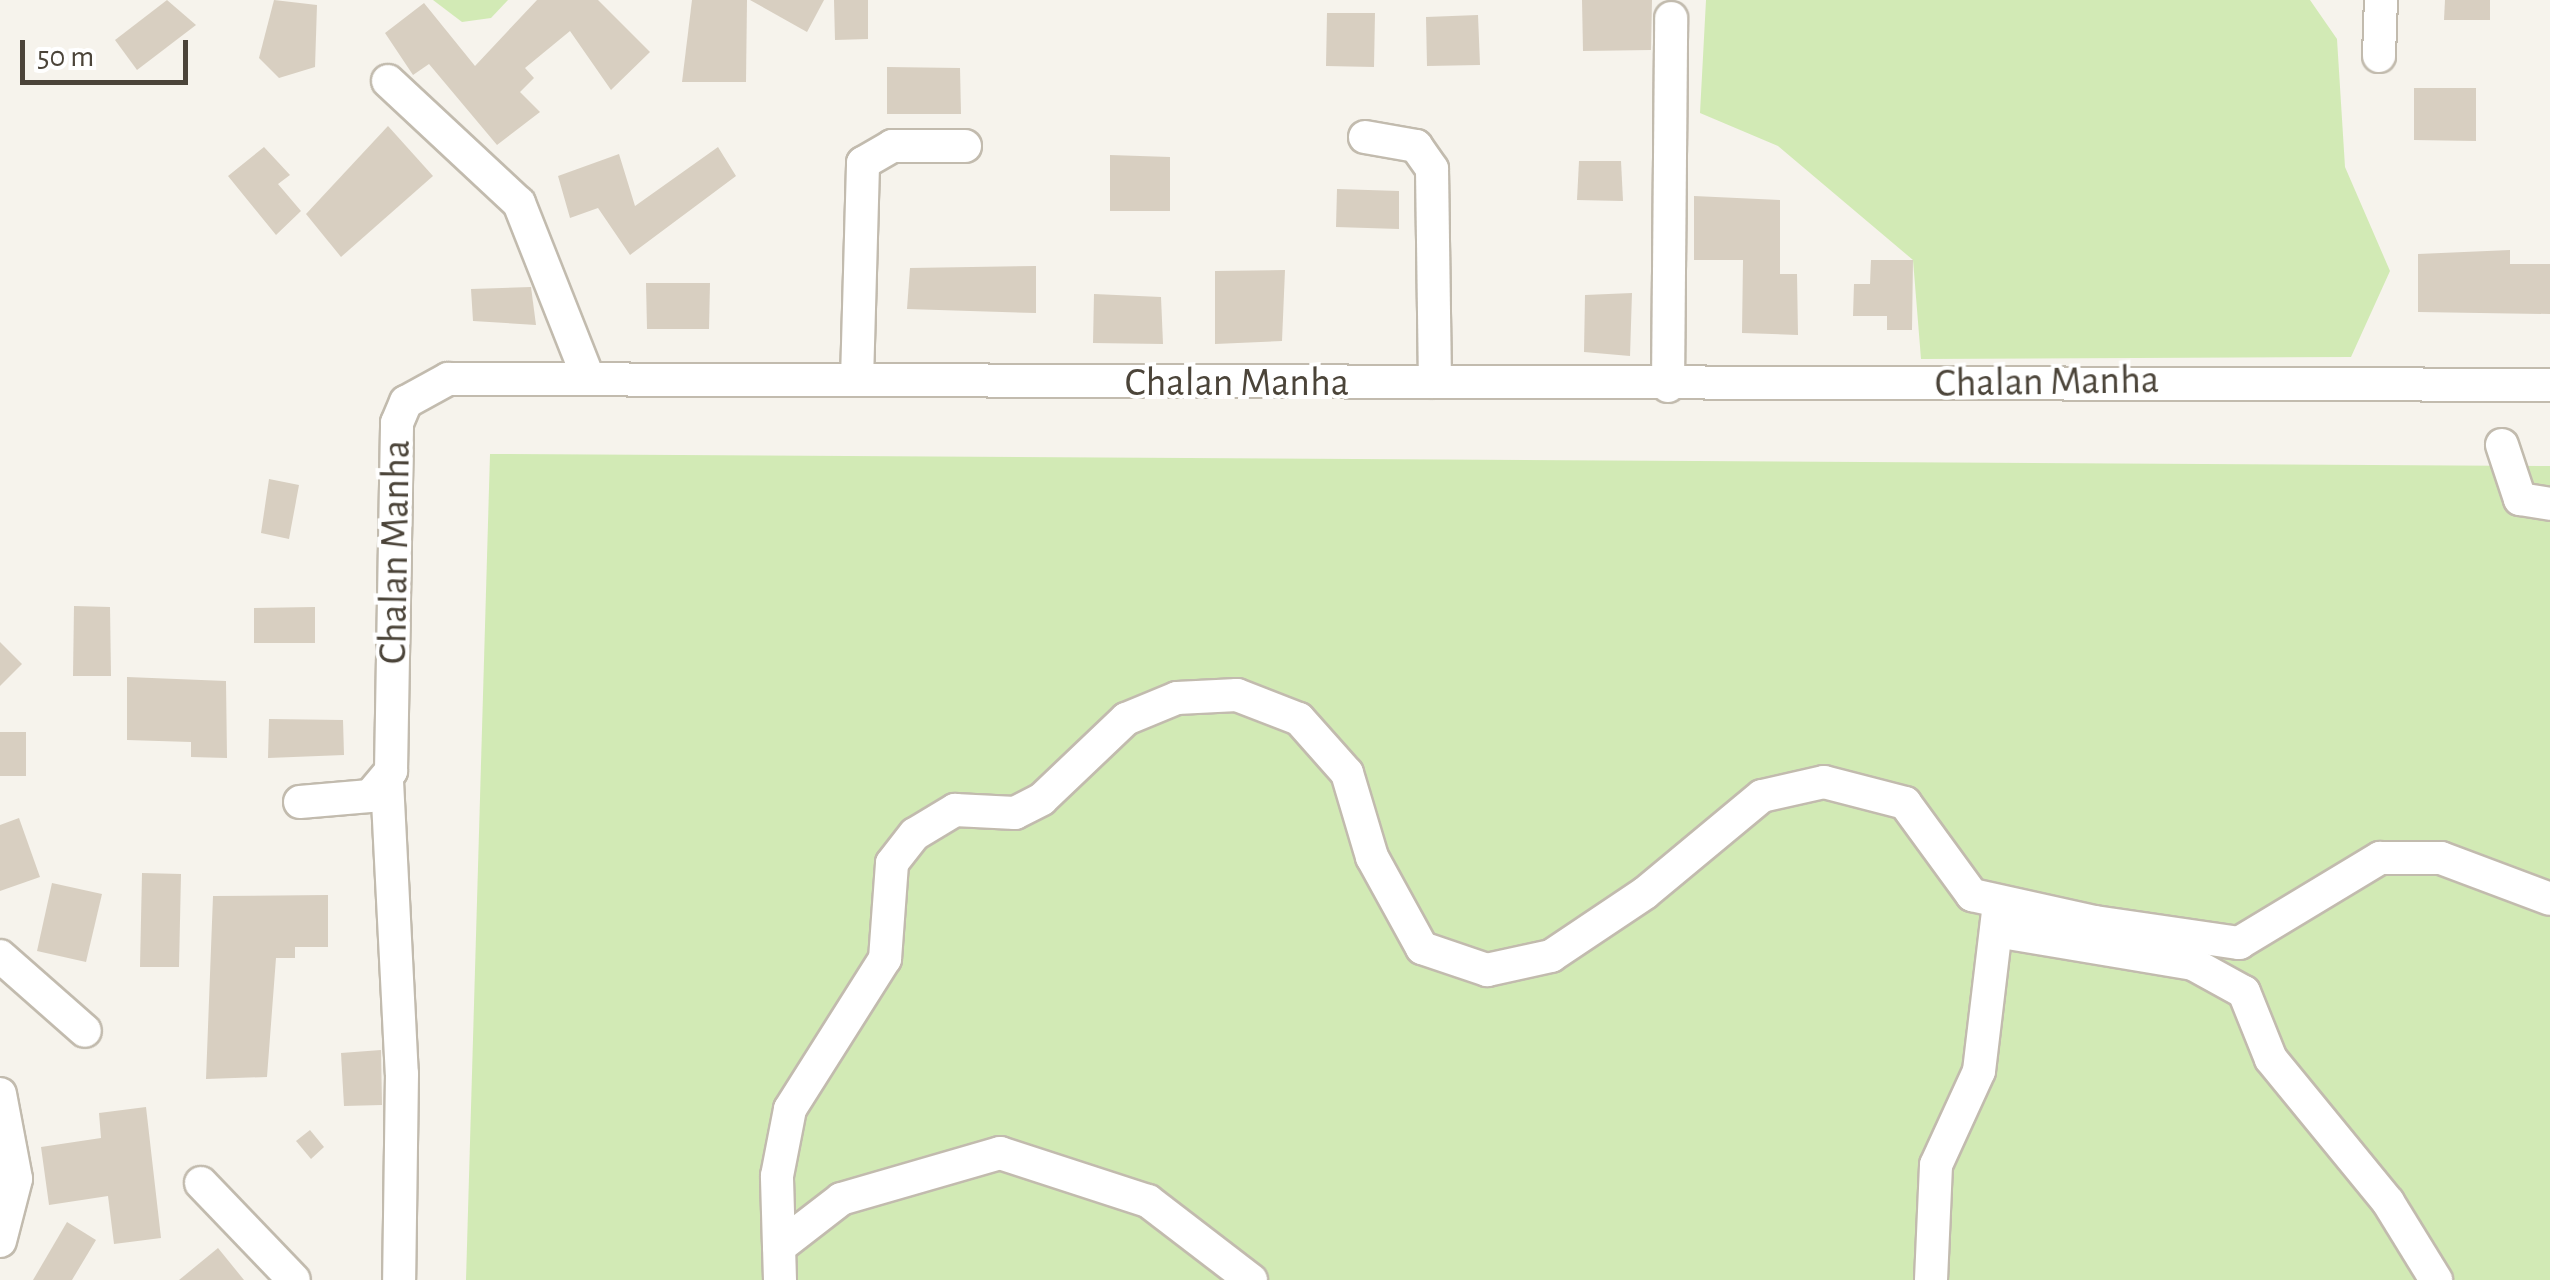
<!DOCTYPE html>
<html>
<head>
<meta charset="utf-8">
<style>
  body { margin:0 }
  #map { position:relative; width:2550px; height:1280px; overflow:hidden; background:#f6f3ec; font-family:"Alegreya Sans",sans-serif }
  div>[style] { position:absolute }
  .green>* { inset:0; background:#d2eab5 }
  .building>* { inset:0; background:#d8cfc1 }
  .roads { filter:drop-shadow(2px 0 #c2bbae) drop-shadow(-2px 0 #c2bbae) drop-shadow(0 2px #c2bbae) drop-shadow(0 -2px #c2bbae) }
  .minor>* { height:32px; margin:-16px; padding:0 16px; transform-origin:16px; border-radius:16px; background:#fff }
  span { translate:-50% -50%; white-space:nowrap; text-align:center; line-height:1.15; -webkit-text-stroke:8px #fff; paint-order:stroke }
  .street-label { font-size:40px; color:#4b4439 }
  .scale { position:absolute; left:20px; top:40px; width:168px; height:45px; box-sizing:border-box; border:5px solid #4b4439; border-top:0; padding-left:12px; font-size:30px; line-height:35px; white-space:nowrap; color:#4b4439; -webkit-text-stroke:8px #fff; paint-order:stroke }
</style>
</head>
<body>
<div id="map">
  <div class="green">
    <i style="clip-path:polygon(433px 0,508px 0,491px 18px,462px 22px)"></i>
    <i style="clip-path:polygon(1706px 0,2310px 0,2337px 39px,2345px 167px,2390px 271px,2351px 357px,1921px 359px,1913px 260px,1778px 146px,1700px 113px)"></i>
    <i style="clip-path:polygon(490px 454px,2550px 466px,2550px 1280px,466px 1280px)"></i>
  </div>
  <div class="building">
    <i style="clip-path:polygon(167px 0,196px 25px,137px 70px,115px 40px)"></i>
    <i style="clip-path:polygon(274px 0,317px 5px,315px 67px,279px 78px,259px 58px)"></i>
    <i style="clip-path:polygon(537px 0,598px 0,650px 52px,611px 90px,570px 31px,525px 68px,534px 78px,520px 92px,540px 112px,497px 145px,429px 64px,413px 75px,385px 33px,424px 3px,475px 66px)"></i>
    <i style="clip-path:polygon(692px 0,747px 0,746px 82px,682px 82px)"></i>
    <i style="clip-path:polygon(750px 0,824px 0,807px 32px)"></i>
    <i style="clip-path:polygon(834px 0,868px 0,868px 39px,835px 40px)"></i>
    <i style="clip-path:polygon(1582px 0,1652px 0,1651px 50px,1583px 51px)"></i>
    <i style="clip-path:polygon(2445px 0,2490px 0,2490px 20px,2444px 20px)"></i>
    <i style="clip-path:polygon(1327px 13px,1375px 13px,1374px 67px,1326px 66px)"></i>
    <i style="clip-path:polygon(1478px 15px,1480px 65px,1427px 66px,1426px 17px)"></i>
    <i style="clip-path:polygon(887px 67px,960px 68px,961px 114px,887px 114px)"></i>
    <i style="clip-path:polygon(2414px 88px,2476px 88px,2476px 141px,2414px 140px)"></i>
    <i style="clip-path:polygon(388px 126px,433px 176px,341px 257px,306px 214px)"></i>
    <i style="clip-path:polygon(264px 147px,290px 175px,278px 184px,301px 211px,276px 235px,228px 176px)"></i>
    <i style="clip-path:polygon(718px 147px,736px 176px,630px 255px,598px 208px,570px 218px,558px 176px,619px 154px,635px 206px)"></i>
    <i style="clip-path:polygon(1110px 155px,1170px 157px,1170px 211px,1110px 211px)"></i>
    <i style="clip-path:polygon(1579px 161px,1621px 161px,1623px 201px,1577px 200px)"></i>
    <i style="clip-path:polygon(1337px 189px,1399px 191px,1399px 229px,1336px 227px)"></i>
    <i style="clip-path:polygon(1694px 196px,1780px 200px,1780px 274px,1797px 274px,1798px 335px,1742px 333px,1743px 260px,1694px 260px)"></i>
    <i style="clip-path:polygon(2510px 250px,2510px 264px,2550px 264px,2550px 314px,2418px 312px,2418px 254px)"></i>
    <i style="clip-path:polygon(1871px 260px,1913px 260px,1912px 330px,1887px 330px,1887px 316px,1853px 316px,1854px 284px,1870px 284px)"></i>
    <i style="clip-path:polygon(1036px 266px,1036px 313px,907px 309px,910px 268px)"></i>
    <i style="clip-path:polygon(1285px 270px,1282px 341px,1215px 344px,1215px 271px)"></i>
    <i style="clip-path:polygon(646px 283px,710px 283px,709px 329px,647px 329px)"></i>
    <i style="clip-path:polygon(531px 287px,536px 325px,473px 321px,471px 289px)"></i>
    <i style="clip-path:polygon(1632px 293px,1630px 356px,1584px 352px,1585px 295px)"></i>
    <i style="clip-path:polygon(1094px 294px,1161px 297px,1163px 344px,1093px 343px)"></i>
    <i style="clip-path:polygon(269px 479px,299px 485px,289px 539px,261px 533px)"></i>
    <i style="clip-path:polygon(74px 606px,110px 607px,111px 676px,73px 676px)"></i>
    <i style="clip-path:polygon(315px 607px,315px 643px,254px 643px,254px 608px)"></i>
    <i style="clip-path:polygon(0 642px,22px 664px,0 686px)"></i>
    <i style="clip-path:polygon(127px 677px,226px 681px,227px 758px,191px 757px,191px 742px,127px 740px)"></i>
    <i style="clip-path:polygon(269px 719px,343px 720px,344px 755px,268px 758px)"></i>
    <i style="clip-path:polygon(0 732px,26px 732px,26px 776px,0 776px)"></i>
    <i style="clip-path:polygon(19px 818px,40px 877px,0 891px,0 825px)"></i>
    <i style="clip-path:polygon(142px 873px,181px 874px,179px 967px,140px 967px)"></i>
    <i style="clip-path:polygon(52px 883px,102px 894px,86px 962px,37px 951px)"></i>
    <i style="clip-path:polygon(328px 895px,328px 947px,295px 947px,295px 958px,276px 958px,267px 1077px,206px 1079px,213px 896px)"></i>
    <i style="clip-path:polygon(381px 1050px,382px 1105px,344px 1106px,341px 1053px)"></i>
    <i style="clip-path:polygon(146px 1107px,161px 1238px,114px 1244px,108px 1196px,49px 1205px,41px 1147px,101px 1138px,99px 1113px)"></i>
    <i style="clip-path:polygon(310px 1130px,324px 1147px,311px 1159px,296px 1141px)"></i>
    <i style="clip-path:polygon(67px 1222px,96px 1240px,72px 1280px,33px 1280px)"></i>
    <i style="clip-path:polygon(218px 1248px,244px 1280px,179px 1280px)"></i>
  </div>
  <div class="roads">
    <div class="minor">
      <i style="left:2379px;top:56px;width:56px;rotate:-88deg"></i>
      <i style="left:388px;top:81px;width:179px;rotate:43deg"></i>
      <i style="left:519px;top:203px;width:185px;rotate:68.4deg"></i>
      <i style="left:1365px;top:137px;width:52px;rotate:10deg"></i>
      <i style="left:1416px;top:146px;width:28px;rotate:55deg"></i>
      <i style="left:1432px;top:169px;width:213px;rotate:89.2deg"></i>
      <i style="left:857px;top:380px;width:217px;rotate:-88.4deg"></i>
      <i style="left:863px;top:163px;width:34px;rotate:-30deg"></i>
      <i style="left:892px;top:146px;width:73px"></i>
      <i style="left:1668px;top:386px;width:368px;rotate:-89.5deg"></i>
      <i style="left:2502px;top:445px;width:57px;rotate:71.6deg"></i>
      <i style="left:2520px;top:499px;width:30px;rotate:9deg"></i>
      <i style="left:387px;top:781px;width:293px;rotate:87.1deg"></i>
      <i style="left:402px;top:1074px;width:206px;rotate:90.8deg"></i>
      <i style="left:300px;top:802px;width:70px;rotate:-4.9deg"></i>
      <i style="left:370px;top:796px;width:33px;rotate:-50deg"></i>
      <i style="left:391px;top:771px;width:348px;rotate:-89deg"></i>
      <i style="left:397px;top:423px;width:23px;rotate:-67deg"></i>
      <i style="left:406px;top:402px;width:48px;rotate:-28.7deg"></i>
      <i style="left:448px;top:379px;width:2102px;rotate:0.16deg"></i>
      <i style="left:1996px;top:931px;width:200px;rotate:9.5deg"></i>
      <i style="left:2193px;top:964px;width:58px;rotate:28.8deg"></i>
      <i style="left:2244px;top:992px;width:72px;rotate:68.1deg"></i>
      <i style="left:2271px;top:1059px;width:185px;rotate:50.7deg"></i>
      <i style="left:2388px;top:1202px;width:92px;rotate:58.4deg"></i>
      <i style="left:0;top:956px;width:113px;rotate:41.4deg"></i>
      <i style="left:0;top:1094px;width:86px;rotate:79.3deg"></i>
      <i style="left:16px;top:1179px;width:64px;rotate:104.5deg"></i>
      <i style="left:201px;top:1183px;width:134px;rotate:46.2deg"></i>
      <i style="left:779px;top:1247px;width:78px;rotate:-37.7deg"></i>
      <i style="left:841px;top:1199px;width:166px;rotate:-16.1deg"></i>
      <i style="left:1000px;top:1153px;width:156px;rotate:18deg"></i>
      <i style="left:1148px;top:1201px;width:130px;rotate:37.5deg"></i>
      <i style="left:780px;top:1280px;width:104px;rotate:-91.7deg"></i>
      <i style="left:777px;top:1176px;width:68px;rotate:-79deg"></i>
      <i style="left:790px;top:1109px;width:178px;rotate:-57.7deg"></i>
      <i style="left:885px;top:959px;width:96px;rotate:-85.8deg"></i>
      <i style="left:892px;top:863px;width:37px;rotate:-52deg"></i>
      <i style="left:915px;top:834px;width:47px;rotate:-31deg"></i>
      <i style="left:955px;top:810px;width:60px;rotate:2.9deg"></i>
      <i style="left:1015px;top:813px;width:30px;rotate:-27deg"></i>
      <i style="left:1042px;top:799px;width:116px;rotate:-43.6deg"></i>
      <i style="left:1126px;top:719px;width:55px;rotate:-22.4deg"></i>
      <i style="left:1177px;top:698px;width:60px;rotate:-2.9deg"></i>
      <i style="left:1237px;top:695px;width:66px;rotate:21.2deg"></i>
      <i style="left:1299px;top:719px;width:72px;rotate:48.4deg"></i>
      <i style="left:1347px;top:773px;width:88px;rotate:73.4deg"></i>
      <i style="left:1372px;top:857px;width:104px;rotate:61.2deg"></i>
      <i style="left:1422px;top:948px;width:69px;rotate:18.7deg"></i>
      <i style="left:1487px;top:970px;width:66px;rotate:-12.3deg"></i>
      <i style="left:1551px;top:956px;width:113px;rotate:-33.8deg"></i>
      <i style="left:1645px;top:893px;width:152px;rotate:-39.7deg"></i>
      <i style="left:1762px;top:796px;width:64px;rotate:-12.7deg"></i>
      <i style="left:1824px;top:782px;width:84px;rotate:14.5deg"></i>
      <i style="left:1905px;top:803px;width:114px;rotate:53.9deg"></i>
      <i style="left:1972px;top:895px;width:126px;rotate:12.4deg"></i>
      <i style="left:2095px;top:922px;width:146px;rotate:8.3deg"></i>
      <i style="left:2239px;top:943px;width:165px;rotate:-31.1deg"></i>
      <i style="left:2380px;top:858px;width:61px"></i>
      <i style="left:2441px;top:858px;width:116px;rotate:20.6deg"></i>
      <i style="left:1931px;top:1280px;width:115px;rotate:-87.5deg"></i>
      <i style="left:1936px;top:1165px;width:103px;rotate:-65.4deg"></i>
      <i style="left:1979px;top:1071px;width:161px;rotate:-83.2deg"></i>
    </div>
  </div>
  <div class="street-label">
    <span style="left:2047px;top:382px;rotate:-1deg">Chalan Manha</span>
    <span style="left:1237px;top:383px">Chalan Manha</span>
    <span style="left:395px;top:552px;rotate:-89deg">Chalan Manha</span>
  </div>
  <div class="scale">50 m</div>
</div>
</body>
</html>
